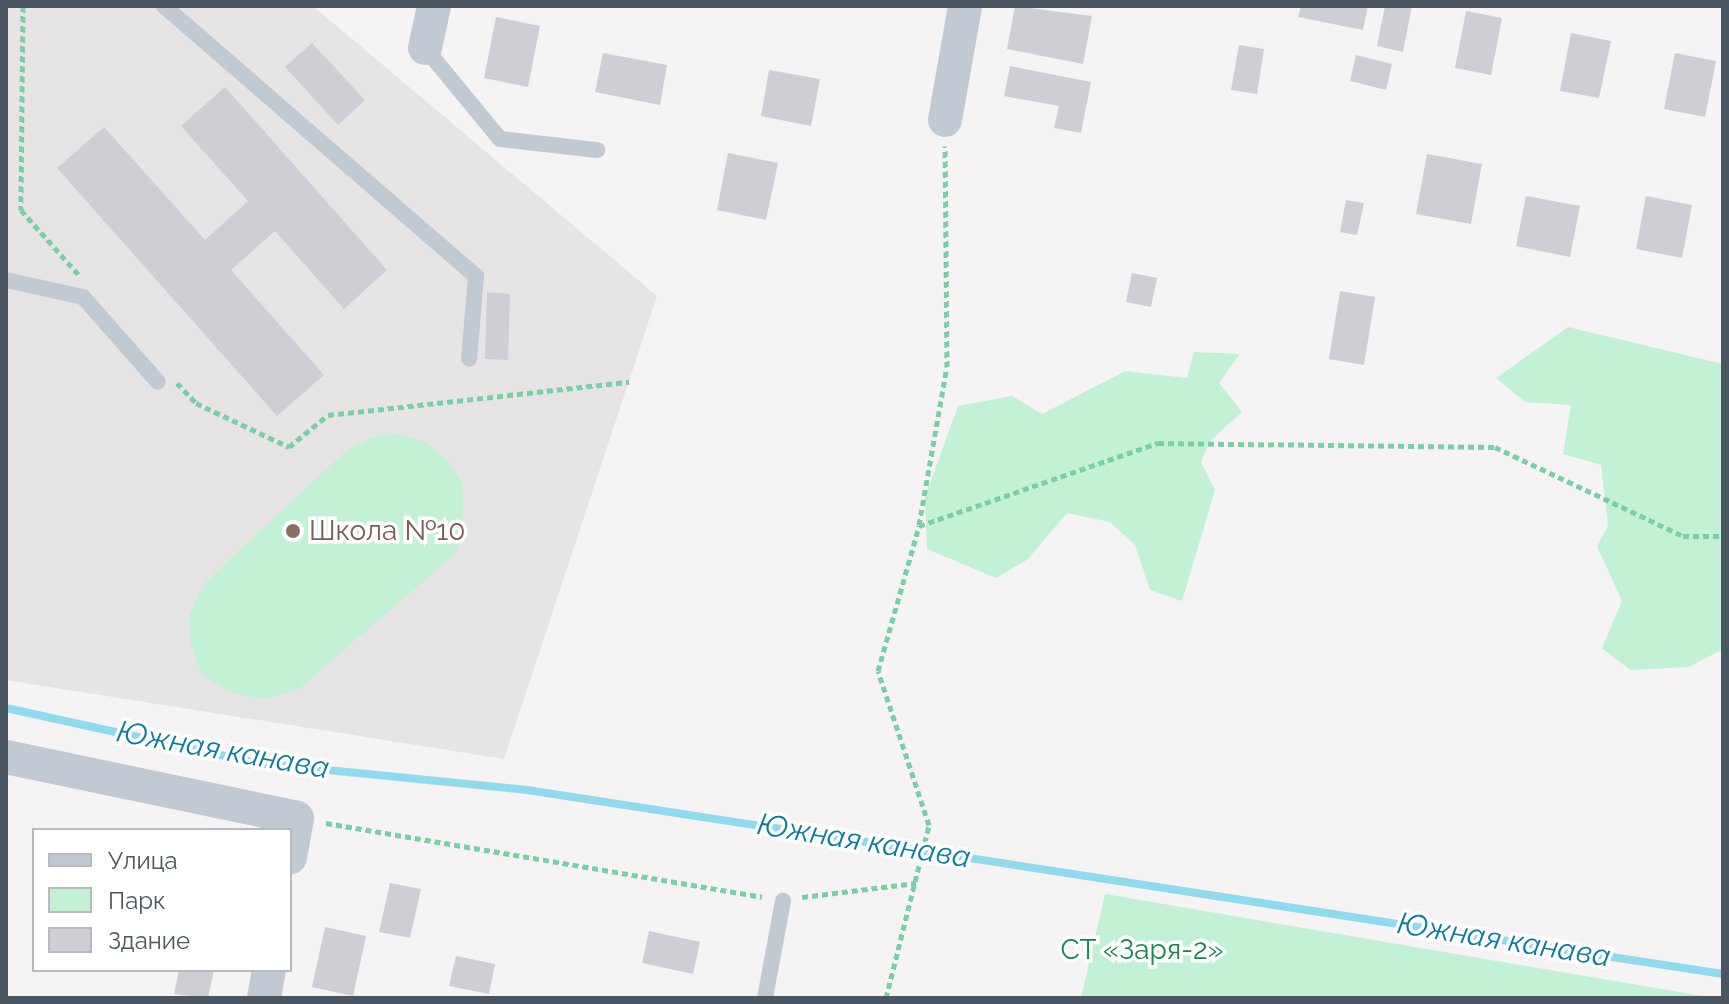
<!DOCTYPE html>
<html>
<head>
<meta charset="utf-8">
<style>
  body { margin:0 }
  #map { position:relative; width:1729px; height:1004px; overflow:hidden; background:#f5f3f3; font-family:Raleway,sans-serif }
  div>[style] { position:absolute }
  .education>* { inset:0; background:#e6e4e5 }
  .green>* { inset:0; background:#c3f1d5 }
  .stream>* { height:8px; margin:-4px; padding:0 4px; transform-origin:4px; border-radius:4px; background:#90daee }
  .building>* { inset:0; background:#cdcfd5 }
  .path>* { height:5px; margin-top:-2.5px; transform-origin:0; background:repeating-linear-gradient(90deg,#7ad0a6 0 6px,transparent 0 10px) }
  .service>* { height:16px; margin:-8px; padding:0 8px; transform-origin:8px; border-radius:8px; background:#c1cad2 }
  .minor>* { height:34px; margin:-17px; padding:0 17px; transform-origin:17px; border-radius:17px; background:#c1cad2 }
  .dots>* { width:22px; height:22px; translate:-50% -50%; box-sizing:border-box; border:4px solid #fff; border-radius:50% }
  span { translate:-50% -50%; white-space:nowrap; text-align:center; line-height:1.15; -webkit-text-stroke:7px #fff; paint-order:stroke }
  .education-label { font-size:28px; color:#785e54 }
  .left { translate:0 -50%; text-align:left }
  .park-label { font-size:28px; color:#17864f }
  .water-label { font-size:30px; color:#0c7c9b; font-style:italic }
  .frame { position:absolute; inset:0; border:8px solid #4a5661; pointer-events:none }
  .legend { position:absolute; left:32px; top:828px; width:260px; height:144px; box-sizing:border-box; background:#fff; border:2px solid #b7bbc0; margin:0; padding:10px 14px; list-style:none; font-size:24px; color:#4a5661 }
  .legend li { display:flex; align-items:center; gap:16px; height:40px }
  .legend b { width:40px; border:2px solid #b7bbc0 }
</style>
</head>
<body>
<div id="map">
  <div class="education">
    <i style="clip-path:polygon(6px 6px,313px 6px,657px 296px,504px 759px,6px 680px)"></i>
  </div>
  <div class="green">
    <i style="clip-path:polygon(1568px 327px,1723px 364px,1723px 649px,1689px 667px,1630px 670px,1602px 648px,1622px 601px,1597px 546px,1608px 526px,1601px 465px,1563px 454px,1571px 405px,1525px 402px,1496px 378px)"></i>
    <i style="clip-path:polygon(1194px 352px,1240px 354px,1219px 383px,1242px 412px,1210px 441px,1201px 462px,1215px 490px,1182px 601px,1150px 590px,1135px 545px,1110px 522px,1067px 513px,1028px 559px,996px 578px,927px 549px,925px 497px,958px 406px,1012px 396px,1042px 414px,1125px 371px,1187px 378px)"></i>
    <i style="clip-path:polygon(398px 434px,428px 443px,451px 465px,463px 485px,463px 530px,456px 553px,299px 689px,264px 699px,232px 693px,202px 675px,191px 646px,189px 615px,206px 582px,347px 450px,372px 437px)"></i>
    <i style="clip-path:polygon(1105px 894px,1714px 998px,1081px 998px)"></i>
  </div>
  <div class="stream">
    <i style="left:6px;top:708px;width:257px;rotate:12.4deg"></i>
    <i style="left:257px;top:763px;width:271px;rotate:5.7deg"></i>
    <i style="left:527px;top:790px;width:1210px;rotate:8.75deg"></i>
  </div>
  <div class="building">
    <i style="clip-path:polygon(1015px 6px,1092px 16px,1083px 64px,1007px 49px)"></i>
    <i style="clip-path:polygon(1301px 6px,1368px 6px,1363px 30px,1298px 17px)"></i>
    <i style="clip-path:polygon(1385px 6px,1412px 6px,1403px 52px,1377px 46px)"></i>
    <i style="clip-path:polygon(1466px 11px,1502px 18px,1491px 75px,1455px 68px)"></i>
    <i style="clip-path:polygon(496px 17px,540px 26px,528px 87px,484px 78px)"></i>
    <i style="clip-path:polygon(1571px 33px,1611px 41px,1599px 98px,1560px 91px)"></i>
    <i style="clip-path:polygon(312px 43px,365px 100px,338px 125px,285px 67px)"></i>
    <i style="clip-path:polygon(1239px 45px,1264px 49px,1257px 94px,1231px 90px)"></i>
    <i style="clip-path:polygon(603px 53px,667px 65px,660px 105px,595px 92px)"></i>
    <i style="clip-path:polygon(1675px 53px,1716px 61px,1705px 117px,1664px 109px)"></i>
    <i style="clip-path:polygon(1356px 55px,1392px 64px,1386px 90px,1350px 81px)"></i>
    <i style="clip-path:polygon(1010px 66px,1091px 82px,1081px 133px,1054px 128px,1059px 106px,1004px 96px)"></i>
    <i style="clip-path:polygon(769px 70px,820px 79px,811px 126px,761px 116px)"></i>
    <i style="clip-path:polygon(225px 87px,387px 270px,344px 309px,275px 231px,231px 270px,324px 375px,277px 416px,57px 168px,104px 127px,205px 240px,248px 201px,181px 126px)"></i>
    <i style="clip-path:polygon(728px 153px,778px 163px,766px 220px,717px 210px)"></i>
    <i style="clip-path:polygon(1427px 154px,1482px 164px,1471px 224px,1416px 214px)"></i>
    <i style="clip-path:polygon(1526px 196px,1580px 206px,1570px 257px,1516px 246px)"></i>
    <i style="clip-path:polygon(1646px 196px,1692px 205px,1682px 258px,1636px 249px)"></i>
    <i style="clip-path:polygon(1346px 200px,1364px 203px,1357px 235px,1340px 232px)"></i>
    <i style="clip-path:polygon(1132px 273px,1157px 278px,1151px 307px,1126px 302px)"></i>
    <i style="clip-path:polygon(1340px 291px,1375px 297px,1364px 365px,1329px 359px)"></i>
    <i style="clip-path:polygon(487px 292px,510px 294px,508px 360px,485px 359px)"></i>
    <i style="clip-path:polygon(390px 883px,421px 889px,410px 938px,379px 932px)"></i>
    <i style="clip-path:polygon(325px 927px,366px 936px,353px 996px,312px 987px)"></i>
    <i style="clip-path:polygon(649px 931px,700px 942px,693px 974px,642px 963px)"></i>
    <i style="clip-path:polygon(456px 956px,495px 964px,489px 994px,449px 986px)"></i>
    <i style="clip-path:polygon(179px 970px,214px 970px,208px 998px,174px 994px)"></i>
  </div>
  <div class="path">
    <i style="left:23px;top:6px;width:204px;rotate:90.6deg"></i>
    <i style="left:21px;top:210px;width:87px;rotate:48.3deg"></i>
    <i style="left:177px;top:383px;width:28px;rotate:46deg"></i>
    <i style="left:196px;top:403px;width:103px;rotate:25.3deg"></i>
    <i style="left:289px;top:447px;width:50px;rotate:-39.4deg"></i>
    <i style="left:328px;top:415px;width:303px;rotate:-6.3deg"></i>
    <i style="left:919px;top:525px;width:160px;rotate:-80deg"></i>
    <i style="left:947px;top:367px;width:221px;rotate:-90.5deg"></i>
    <i style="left:326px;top:823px;width:442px;rotate:9.6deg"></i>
    <i style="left:802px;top:897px;width:115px;rotate:-7deg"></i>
    <i style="left:886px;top:998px;width:178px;rotate:-76deg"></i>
    <i style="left:929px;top:825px;width:162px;rotate:-108.3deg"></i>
    <i style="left:878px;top:671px;width:151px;rotate:-74.2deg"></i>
    <i style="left:919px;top:526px;width:253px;rotate:-19.2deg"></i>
    <i style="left:1158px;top:443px;width:337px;rotate:0.7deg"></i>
    <i style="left:1495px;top:447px;width:208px;rotate:25.3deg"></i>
    <i style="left:1683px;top:536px;width:40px"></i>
  </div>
  <div class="service">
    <i style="left:164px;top:6px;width:413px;rotate:40.9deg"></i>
    <i style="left:476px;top:276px;width:83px;rotate:94.8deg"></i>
    <i style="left:425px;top:48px;width:118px;rotate:50.5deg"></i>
    <i style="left:500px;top:139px;width:98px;rotate:6.5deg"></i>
    <i style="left:6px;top:280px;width:79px;rotate:12.4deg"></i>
    <i style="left:83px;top:297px;width:113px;rotate:48.6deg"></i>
    <i style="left:765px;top:998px;width:99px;rotate:-79.5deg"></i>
  </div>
  <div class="minor">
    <i style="left:425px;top:48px;width:43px;rotate:-77.9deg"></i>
    <i style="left:945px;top:120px;width:116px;rotate:-80deg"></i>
    <i style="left:6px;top:757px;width:297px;rotate:11.8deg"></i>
    <i style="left:297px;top:818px;width:40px;rotate:100deg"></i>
    <i style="left:264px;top:998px;width:28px;rotate:-80deg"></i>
  </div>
  <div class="dots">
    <i style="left:293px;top:531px;background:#8d6e63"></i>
  </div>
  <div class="education-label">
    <span class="left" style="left:309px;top:531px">Школа №10</span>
  </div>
  <div class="park-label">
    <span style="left:1142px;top:950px">СТ «Заря-2»</span>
  </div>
  <div class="water-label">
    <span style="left:223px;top:750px;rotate:10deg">Южная канава</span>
    <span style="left:864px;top:841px;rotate:9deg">Южная канава</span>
    <span style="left:1504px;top:940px;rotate:9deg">Южная канава</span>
  </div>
  <div class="frame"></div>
  <ul class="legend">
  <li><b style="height:10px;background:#c1cad2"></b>Улица</li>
  <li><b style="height:22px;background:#c3f1d5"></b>Парк</li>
  <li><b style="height:22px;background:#cdcfd5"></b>Здание</li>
  </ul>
</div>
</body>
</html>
